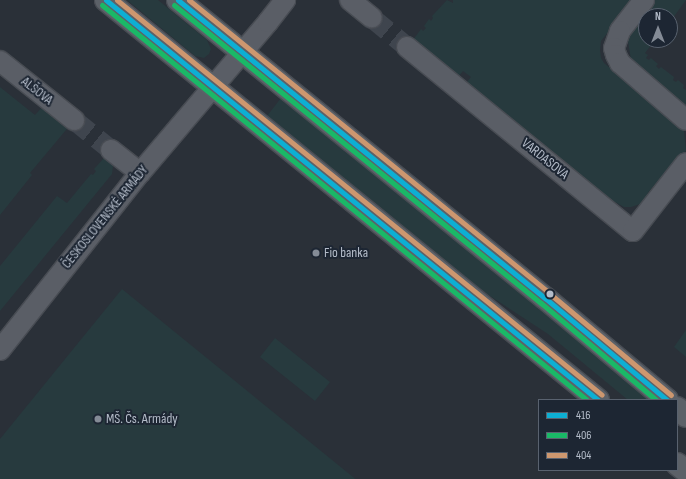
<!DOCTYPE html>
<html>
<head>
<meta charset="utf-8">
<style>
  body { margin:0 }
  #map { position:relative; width:686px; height:479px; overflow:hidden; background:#2a3038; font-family:"Sofia Sans Condensed",sans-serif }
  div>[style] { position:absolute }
  .green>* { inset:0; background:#273a3e }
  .street-tunnel>* { height:20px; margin-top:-10px; transform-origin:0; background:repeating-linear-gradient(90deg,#3f454e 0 20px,transparent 0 30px) }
  .roads { filter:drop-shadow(1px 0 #484c53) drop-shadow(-1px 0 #484c53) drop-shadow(0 1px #484c53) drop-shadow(0 -1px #484c53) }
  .street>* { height:20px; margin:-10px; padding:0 10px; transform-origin:10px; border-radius:10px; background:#5a5e66 }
  .primary>* { height:22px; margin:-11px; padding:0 11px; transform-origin:11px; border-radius:11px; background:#5c6168 }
  .bus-1>* { height:5px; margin:-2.5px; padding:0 2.5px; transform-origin:2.5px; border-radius:2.5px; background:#0dafd3 }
  .bus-2>* { height:5px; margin:-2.5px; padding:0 2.5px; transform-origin:2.5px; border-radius:2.5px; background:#1ab867 }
  .bus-3>* { height:5px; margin:-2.5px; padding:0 2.5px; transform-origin:2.5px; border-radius:2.5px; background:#cd976f }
  .dots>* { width:11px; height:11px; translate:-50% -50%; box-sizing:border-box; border:2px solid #1d2633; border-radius:50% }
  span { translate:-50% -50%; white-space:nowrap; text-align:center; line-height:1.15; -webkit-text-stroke:4px #1d2633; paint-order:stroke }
  .street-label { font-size:14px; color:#b4bcc9 }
  .poi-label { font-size:14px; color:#b4bcc9 }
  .left { translate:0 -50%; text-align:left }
  .legend { position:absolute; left:538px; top:399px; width:140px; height:72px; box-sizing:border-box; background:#1d2633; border:1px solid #59626f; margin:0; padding:5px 7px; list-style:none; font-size:12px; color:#b4bcc9 }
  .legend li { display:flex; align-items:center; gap:8px; height:20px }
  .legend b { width:20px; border:1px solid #59626f }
  .north { position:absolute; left:638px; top:8px; width:40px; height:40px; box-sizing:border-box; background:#1d2633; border:1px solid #59626f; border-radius:50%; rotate:0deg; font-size:11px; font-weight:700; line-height:16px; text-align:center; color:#b4bcc9 }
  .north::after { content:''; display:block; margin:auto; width:14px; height:18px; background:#848b96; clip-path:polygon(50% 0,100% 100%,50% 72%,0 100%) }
</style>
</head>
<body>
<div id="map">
  <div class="green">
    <i style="clip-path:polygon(127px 0,158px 0,207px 40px,211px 49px,209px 54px,204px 58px,195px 56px)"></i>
    <i style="clip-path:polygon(447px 0,453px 3px,453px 0,634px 0,601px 41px,600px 50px,601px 58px,604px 63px,679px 125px,684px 131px,686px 150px,682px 158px,664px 179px,661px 177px,647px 194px,650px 197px,643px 203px,631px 207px,624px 207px,606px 197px,466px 83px,471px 77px,463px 71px,458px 77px,413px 40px,421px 29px,423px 31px,426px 28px,424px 26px,429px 19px,431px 21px,433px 18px,432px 16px)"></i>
    <i style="clip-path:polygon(652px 0,686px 0,670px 22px,670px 16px,646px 16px,646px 40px,655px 40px,645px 53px,648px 55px,646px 58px,649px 60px,651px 58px,658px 64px,656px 66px,659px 69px,661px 67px,674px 77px,673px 80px,676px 82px,678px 80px,684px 85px,683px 88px,686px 90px,686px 113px,631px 60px,628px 41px,631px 28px)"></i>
    <i style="clip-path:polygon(0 87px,35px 115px,43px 106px,71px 124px,30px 173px,32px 175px,0 215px)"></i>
    <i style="clip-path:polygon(281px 98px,412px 205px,650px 400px,628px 400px,548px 334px,484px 292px,267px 116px)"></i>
    <i style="clip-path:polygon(104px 158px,113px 166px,112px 174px,0 311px,0 266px,57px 196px,67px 203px,91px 174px,93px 175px,96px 171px,94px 169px)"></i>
    <i style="clip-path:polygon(122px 289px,353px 477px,355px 479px,0 479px,0 439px)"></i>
    <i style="clip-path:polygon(686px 330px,686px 357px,674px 347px)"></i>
    <i style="clip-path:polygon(275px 338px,330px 382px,315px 401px,260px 357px)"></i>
  </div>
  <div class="street-tunnel">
    <i style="left:372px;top:18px;width:45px;rotate:39.6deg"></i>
    <i style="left:74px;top:120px;width:48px;rotate:39deg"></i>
  </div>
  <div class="roads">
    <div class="street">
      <i style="left:350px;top:0;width:28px;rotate:39deg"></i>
      <i style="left:644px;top:0;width:39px;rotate:128deg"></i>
      <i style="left:620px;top:31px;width:18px;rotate:109deg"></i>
      <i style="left:614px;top:48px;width:7px;rotate:74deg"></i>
      <i style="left:616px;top:55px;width:9px;rotate:63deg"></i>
      <i style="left:620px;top:63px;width:87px;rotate:40.8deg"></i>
      <i style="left:407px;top:47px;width:291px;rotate:39.2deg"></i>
      <i style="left:633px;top:231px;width:86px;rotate:-52.1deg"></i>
      <i style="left:0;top:61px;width:95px;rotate:38.6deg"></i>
      <i style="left:111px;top:150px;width:37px;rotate:38deg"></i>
      <i style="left:0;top:350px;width:226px;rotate:-51.7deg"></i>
      <i style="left:140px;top:173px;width:198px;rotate:-49.7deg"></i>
      <i style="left:268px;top:22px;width:28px;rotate:-52deg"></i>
    </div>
    <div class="primary">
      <i style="left:106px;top:0;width:634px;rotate:39.11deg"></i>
      <i style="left:178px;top:0;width:473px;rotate:39.1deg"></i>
      <i style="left:545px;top:298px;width:159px;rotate:39.9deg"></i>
      <i style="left:677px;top:408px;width:12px;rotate:42deg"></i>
      <i style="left:677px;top:464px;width:11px;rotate:38deg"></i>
    </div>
  </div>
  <div class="bus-1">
    <i style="left:106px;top:0;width:634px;rotate:39.11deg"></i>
    <i style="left:178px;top:0;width:473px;rotate:39.1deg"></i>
    <i style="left:545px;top:298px;width:159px;rotate:39.9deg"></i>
  </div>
  <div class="bus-2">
    <i style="left:102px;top:5px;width:625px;rotate:39.16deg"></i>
    <i style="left:174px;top:5px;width:473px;rotate:39.1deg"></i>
    <i style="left:541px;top:303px;width:150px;rotate:40.1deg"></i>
  </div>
  <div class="bus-3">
    <i style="left:117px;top:0;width:625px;rotate:39.16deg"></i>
    <i style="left:189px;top:0;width:464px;rotate:39.1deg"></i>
    <i style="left:549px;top:293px;width:159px;rotate:39.9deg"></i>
  </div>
  <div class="dots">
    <i style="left:316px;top:253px;background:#848b96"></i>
    <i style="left:550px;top:294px;background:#b4bcc9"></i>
    <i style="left:98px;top:419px;background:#848b96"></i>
  </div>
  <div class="street-label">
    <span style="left:37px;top:91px;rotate:38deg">ALŠOVA</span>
    <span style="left:545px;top:159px;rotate:39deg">VARDASOVA</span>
    <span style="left:105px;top:217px;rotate:-51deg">ČESKOSLOVENSKÉ ARMÁDY</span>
  </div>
  <div class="poi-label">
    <span class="left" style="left:324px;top:253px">Fio banka</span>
    <span class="left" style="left:106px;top:419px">MŠ. Čs. Armády</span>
  </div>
  <ul class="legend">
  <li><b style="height:5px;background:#0dafd3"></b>416</li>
  <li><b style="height:5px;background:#1ab867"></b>406</li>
  <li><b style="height:5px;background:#cd976f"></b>404</li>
  </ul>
  <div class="north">N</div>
</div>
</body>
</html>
